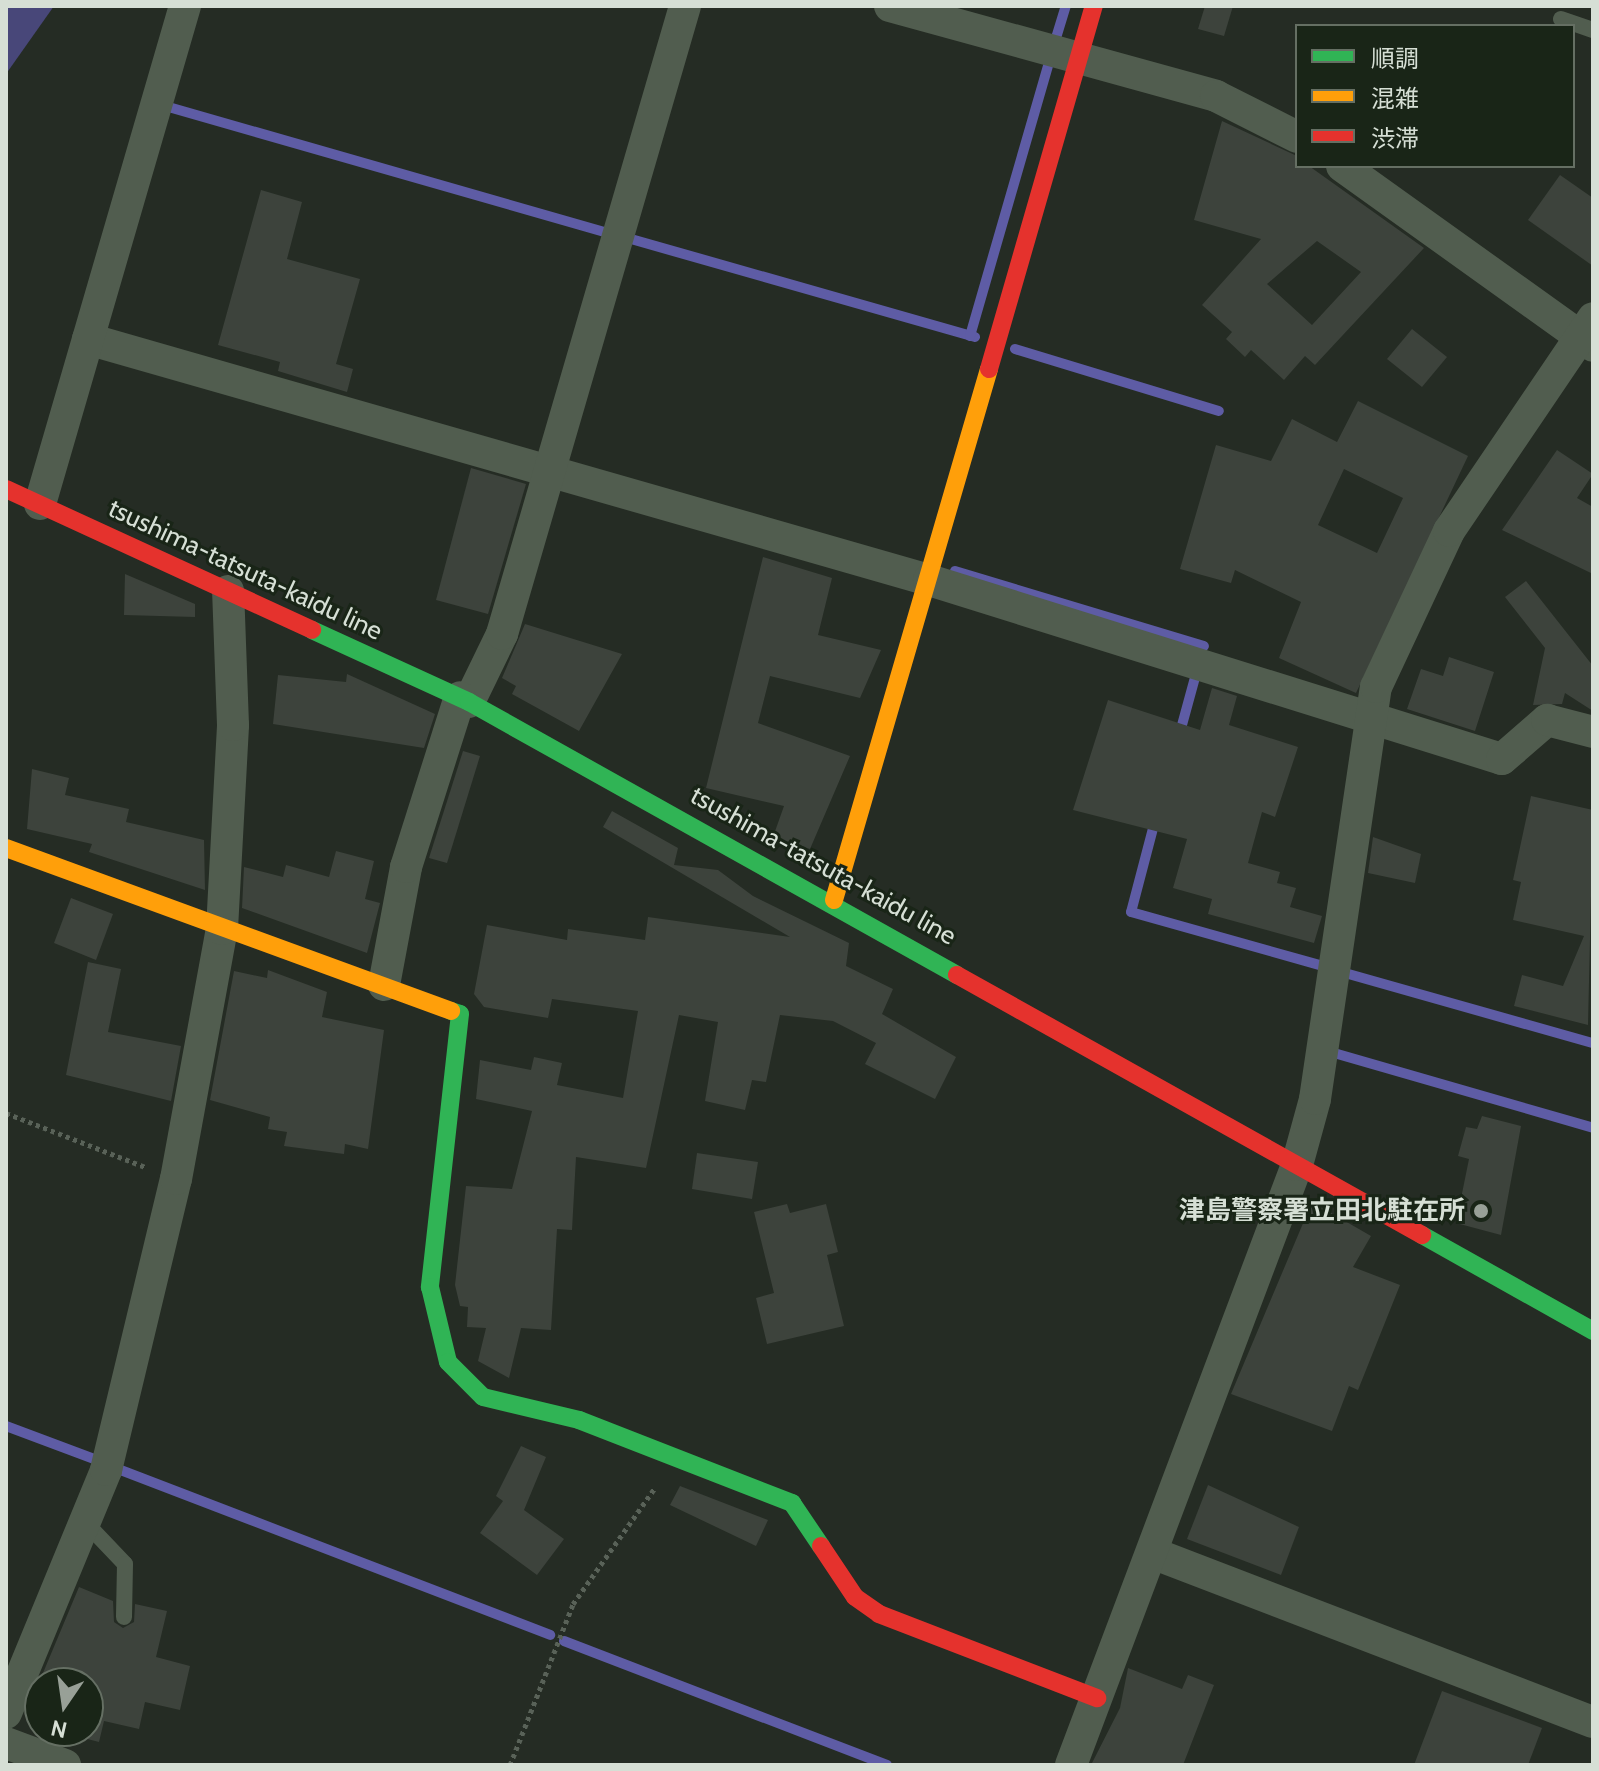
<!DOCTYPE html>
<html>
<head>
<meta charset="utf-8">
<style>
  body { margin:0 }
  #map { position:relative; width:1599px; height:1771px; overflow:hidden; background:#252c24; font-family:Cabin,"Noto Sans JP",sans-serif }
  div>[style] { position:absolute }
  .green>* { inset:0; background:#484779 }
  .stream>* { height:10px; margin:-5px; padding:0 5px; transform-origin:5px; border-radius:5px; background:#5e5ca5 }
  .building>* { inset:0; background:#3d433c }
  .path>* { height:5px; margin-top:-2.5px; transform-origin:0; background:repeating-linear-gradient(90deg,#596258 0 4px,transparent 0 8px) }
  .lane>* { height:16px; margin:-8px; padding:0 8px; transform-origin:8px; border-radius:8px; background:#515d4f }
  .street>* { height:32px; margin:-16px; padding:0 16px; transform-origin:16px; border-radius:16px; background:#515d4f }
  .fast>* { height:18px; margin:-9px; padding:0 9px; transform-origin:9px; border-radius:9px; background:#30b455 }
  .slow>* { height:18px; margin:-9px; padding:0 9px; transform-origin:9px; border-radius:9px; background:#ff9f0a }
  .jam>* { height:18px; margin:-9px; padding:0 9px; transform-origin:9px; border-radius:9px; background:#e5322d }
  .dots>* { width:22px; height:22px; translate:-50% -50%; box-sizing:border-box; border:4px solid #192517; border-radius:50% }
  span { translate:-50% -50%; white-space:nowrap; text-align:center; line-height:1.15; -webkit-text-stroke:6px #192517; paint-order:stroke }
  .street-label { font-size:26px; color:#d6dfd5 }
  .poi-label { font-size:26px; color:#d6dfd5; font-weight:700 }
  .right { translate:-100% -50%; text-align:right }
  .frame { position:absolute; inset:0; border:8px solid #d6dfd5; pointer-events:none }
  .legend { position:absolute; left:1295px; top:24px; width:280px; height:144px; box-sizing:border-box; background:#192517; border:2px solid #656f63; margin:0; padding:10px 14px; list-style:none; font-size:24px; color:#d6dfd5 }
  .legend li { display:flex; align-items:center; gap:16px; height:40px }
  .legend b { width:40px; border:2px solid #656f63 }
  .north { position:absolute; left:24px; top:1667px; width:80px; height:80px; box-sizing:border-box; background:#192517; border:2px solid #656f63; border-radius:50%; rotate:193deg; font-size:22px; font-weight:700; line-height:32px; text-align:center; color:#d6dfd5 }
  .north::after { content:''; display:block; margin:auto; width:28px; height:36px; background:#98a097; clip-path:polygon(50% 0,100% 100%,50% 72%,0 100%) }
</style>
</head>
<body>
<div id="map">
  <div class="green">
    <i style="clip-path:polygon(6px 6px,54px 6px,6px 74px)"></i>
  </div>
  <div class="stream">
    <i style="left:1056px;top:38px;width:34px;rotate:-73deg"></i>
    <i style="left:172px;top:108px;width:458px;rotate:16deg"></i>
    <i style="left:624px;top:237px;width:365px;rotate:15.9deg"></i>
    <i style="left:970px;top:336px;width:281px;rotate:-73.9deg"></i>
    <i style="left:1015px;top:349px;width:213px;rotate:16.9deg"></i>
    <i style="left:955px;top:571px;width:260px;rotate:16.8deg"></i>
    <i style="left:1179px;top:736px;width:64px;rotate:-74.7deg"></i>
    <i style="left:1156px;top:817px;width:98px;rotate:104.7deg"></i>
    <i style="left:1131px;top:912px;width:199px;rotate:15.7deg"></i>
    <i style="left:1345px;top:973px;width:258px;rotate:15.8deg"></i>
    <i style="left:1334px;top:1053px;width:270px;rotate:16.1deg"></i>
    <i style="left:6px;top:1426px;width:97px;rotate:20.5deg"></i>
    <i style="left:118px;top:1469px;width:463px;rotate:21deg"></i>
    <i style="left:564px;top:1641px;width:346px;rotate:21deg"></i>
  </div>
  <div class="building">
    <i style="clip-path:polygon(1205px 6px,1233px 6px,1224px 36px,1198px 29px)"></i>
    <i style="clip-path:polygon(evenodd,1222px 121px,1297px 156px,1297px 166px,1309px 166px,1424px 248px,1315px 365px,1305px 356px,1284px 380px,1251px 350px,1245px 357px,1226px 339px,1232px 332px,1202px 305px,1261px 239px,1194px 220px,1222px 121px,1317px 241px,1361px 272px,1312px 325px,1267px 284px,1317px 241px)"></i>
    <i style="clip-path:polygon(1560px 175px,1593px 198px,1593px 266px,1528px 220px)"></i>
    <i style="clip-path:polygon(261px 190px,302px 202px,287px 259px,360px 279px,336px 364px,353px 369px,347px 392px,278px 371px,280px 362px,218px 345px)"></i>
    <i style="clip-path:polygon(1412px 329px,1447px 357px,1422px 387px,1387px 359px)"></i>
    <i style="clip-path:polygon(evenodd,1358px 401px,1468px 456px,1356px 693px,1279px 658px,1301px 602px,1235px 570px,1231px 583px,1180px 569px,1216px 445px,1271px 461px,1292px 419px,1337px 442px,1358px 401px,1344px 469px,1403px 498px,1377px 553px,1318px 525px,1344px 469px)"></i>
    <i style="clip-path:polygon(1557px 450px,1593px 474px,1577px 498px,1593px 507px,1593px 574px,1502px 530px)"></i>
    <i style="clip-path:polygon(471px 468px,526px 484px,488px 614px,436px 600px)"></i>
    <i style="clip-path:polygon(763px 557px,832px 578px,818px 635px,881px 650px,860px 698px,770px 676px,758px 723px,850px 756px,810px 849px,773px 837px,784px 806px,706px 788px)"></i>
    <i style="clip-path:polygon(125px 574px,195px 604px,195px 617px,124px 615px)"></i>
    <i style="clip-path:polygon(1526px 581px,1593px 666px,1593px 711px,1565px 693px,1562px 704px,1533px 705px,1545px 648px,1505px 597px)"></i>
    <i style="clip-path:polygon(525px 624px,622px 654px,579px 731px,512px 694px,516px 686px,502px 678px)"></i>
    <i style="clip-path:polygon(1449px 657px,1494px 672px,1475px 731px,1407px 709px,1421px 669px,1443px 676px)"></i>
    <i style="clip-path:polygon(347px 674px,435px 714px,424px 748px,273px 724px,278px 675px,346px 682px)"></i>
    <i style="clip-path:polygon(1212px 688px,1237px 696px,1229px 725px,1298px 747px,1275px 817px,1262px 812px,1248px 863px,1280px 872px,1277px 883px,1296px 888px,1290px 907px,1322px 916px,1314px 943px,1208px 914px,1212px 899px,1173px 888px,1187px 839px,1073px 810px,1108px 700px,1200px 730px)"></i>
    <i style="clip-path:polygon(463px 751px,480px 756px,447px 863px,429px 858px)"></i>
    <i style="clip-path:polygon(32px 769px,69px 778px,65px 795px,129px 809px,126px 822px,204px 840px,205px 890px,89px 852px,92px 844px,27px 829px)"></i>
    <i style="clip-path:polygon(1531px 796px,1593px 810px,1588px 1025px,1514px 1006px,1522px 975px,1563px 986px,1584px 936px,1513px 920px,1521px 882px,1513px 880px)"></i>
    <i style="clip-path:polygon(612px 811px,678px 848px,674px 865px,718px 870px,753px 896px,849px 943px,846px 966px,893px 989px,882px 1014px,956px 1057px,935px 1099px,865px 1064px,876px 1043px,833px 1021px,780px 1015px,766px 1082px,752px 1080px,745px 1110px,705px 1101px,718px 1022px,679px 1015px,646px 1168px,576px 1157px,572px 1230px,557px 1229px,551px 1330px,521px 1328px,509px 1378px,478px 1361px,486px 1328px,467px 1327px,468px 1307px,460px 1306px,455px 1285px,466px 1186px,512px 1189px,532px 1111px,476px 1099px,480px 1060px,531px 1070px,534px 1057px,562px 1063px,557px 1085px,623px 1098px,638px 1011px,552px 999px,548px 1018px,484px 1007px,474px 994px,487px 925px,567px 940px,568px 929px,645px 940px,648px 917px,790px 937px,603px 827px)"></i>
    <i style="clip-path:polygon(1373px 837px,1421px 854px,1415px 883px,1368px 873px)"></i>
    <i style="clip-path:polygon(336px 851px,374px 861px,365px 899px,380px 903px,367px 953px,242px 908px,244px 867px,283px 877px,286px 865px,329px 877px)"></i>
    <i style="clip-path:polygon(71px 898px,113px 914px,96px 960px,54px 943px)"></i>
    <i style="clip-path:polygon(88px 962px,121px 969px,108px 1032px,181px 1046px,171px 1101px,66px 1075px)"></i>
    <i style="clip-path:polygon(268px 970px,327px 992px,322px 1017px,384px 1030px,368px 1149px,345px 1144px,344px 1154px,284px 1146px,287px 1132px,268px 1129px,270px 1117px,210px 1100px,234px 971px,267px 978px)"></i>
    <i style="clip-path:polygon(1482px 1116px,1521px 1126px,1501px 1235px,1456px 1223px,1469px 1159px,1458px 1156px,1466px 1127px,1477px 1129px)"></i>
    <i style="clip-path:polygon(697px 1153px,758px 1162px,752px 1199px,692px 1189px)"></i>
    <i style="clip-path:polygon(1312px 1202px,1371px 1236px,1353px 1267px,1400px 1285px,1358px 1390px,1349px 1386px,1332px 1431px,1231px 1394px)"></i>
    <i style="clip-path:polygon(787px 1204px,790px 1213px,826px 1204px,838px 1252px,827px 1255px,844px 1326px,767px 1344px,756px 1298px,774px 1293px,754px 1212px)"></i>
    <i style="clip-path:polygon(521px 1446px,546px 1457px,524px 1510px,564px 1539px,537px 1575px,480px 1533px,503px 1501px,496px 1496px)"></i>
    <i style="clip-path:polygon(1208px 1485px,1299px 1527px,1281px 1575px,1187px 1539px)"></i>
    <i style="clip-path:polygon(680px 1486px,768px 1520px,756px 1546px,670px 1505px)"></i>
    <i style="clip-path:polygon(79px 1587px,113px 1601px,114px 1622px,123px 1628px,134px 1622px,135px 1604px,167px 1611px,156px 1657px,190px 1666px,180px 1710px,145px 1702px,139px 1729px,104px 1721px,99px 1742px,64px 1733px,88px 1731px,88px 1683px,40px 1683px,40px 1709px,30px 1704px)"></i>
    <i style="clip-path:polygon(1128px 1668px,1182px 1689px,1188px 1675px,1214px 1685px,1183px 1765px,1091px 1765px,1120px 1708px)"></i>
    <i style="clip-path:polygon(1442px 1691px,1542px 1728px,1528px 1765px,1414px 1765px)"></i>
  </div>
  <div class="path">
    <i style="left:6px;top:1113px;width:149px;rotate:21.2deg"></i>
    <i style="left:510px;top:1765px;width:173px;rotate:-68.6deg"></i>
    <i style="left:573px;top:1604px;width:141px;rotate:-54.8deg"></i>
  </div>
  <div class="lane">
    <i style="left:1561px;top:19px;width:34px;rotate:19deg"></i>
    <i style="left:85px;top:1522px;width:58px;rotate:46.4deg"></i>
    <i style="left:125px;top:1564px;width:53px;rotate:91.1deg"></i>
  </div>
  <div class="street">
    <i style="left:890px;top:6px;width:338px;rotate:15.4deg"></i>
    <i style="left:1216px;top:96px;width:91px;rotate:26.8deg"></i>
    <i style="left:1342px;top:166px;width:309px;rotate:35.6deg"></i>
    <i style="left:88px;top:339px;width:875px;rotate:15.99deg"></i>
    <i style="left:929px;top:580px;width:600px;rotate:17.35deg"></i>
    <i style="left:1502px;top:759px;width:60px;rotate:-40.9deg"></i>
    <i style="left:1547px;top:720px;width:48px;rotate:14.6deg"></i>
    <i style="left:40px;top:504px;width:519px;rotate:-73.77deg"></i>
    <i style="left:469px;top:702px;width:76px;rotate:-64.1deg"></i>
    <i style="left:502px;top:634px;width:654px;rotate:-73.75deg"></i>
    <i style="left:384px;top:985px;width:120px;rotate:-79.4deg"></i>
    <i style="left:406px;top:867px;width:178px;rotate:-72.4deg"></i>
    <i style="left:1155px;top:1554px;width:469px;rotate:21deg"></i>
    <i style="left:6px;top:1713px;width:263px;rotate:-67.6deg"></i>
    <i style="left:106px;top:1470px;width:299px;rotate:-76.5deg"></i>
    <i style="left:176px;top:1179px;width:254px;rotate:-79.6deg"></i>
    <i style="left:222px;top:929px;width:204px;rotate:-86.9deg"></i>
    <i style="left:233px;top:725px;width:134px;rotate:-92.1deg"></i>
    <i style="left:6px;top:1743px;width:63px;rotate:20.4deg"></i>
    <i style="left:1071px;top:1765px;width:641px;rotate:-69.36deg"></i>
    <i style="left:1297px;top:1165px;width:68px;rotate:-74.7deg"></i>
    <i style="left:1315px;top:1099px;width:416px;rotate:-81.6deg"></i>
    <i style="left:1376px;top:687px;width:172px;rotate:-64.9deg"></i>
    <i style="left:1449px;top:531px;width:257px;rotate:-55.9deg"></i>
  </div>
  <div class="fast">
    <i style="left:312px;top:630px;width:173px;rotate:24.6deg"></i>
    <i style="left:469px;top:702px;width:559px;rotate:29.22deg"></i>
    <i style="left:451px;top:1011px;width:9px;rotate:18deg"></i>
    <i style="left:460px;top:1014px;width:275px;rotate:96.3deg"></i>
    <i style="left:430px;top:1287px;width:77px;rotate:76.5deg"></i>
    <i style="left:448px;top:1362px;width:49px;rotate:45deg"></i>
    <i style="left:483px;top:1397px;width:99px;rotate:13.5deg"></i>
    <i style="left:579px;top:1420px;width:229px;rotate:21.3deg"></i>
    <i style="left:792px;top:1503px;width:52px;rotate:56deg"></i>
    <i style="left:1422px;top:1235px;width:196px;rotate:29.3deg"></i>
  </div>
  <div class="slow">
    <i style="left:6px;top:848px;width:474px;rotate:20.1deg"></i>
    <i style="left:834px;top:900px;width:553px;rotate:-73.73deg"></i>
  </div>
  <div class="jam">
    <i style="left:989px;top:369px;width:378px;rotate:-73.9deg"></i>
    <i style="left:6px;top:489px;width:337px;rotate:24.7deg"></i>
    <i style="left:957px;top:975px;width:533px;rotate:29.21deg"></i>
    <i style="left:821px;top:1546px;width:61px;rotate:56.3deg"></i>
    <i style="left:855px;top:1597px;width:29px;rotate:35deg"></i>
    <i style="left:879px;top:1614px;width:234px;rotate:21.1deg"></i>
  </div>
  <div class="dots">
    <i style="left:1481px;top:1211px;background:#98a097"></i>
  </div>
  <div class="street-label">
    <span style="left:245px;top:570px;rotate:25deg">tsushima-tatsuta-kaidu line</span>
    <span style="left:823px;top:866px;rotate:29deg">tsushima-tatsuta-kaidu line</span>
  </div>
  <div class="poi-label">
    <span class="right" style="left:1465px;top:1211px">津島警察署立田北駐在所</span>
  </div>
  <div class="frame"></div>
  <ul class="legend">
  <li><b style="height:10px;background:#30b455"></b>順調</li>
  <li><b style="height:10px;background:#ff9f0a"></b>混雑</li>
  <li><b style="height:10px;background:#e5322d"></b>渋滞</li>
  </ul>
  <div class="north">N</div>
</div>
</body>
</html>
